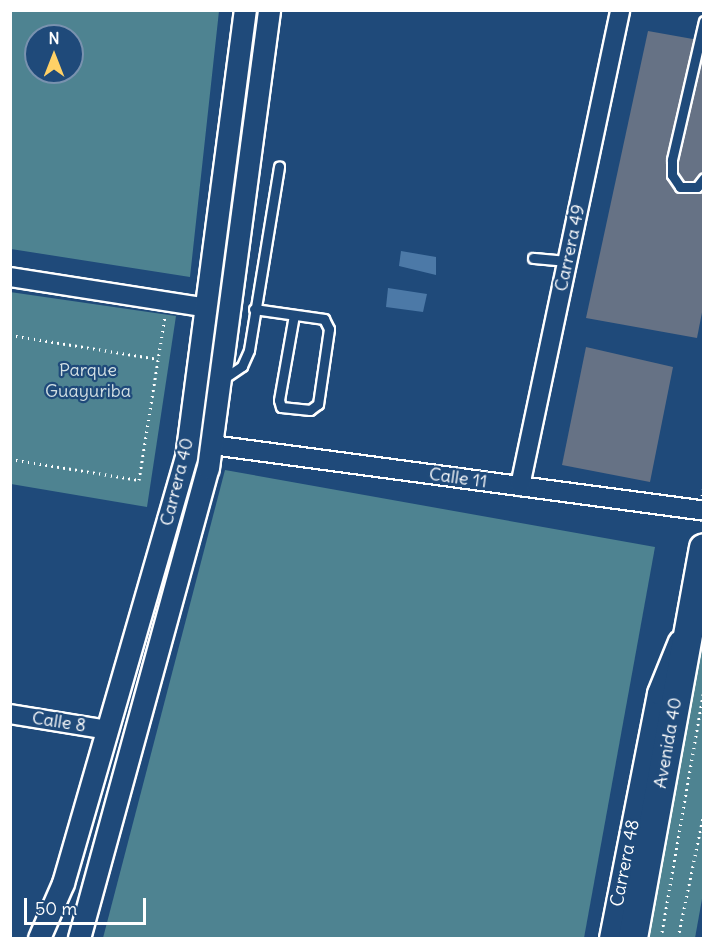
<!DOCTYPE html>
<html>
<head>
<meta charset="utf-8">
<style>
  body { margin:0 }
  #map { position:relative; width:714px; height:949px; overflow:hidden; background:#1f4a7a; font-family:Delius,sans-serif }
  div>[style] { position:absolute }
  .green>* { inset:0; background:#4e8391 }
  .water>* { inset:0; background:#4c79a7 }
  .building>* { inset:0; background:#667285 }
  .path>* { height:3px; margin-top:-1.5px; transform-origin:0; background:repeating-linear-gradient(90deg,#fff 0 1.5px,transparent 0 6px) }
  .roads { filter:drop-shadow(2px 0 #fff) drop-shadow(-2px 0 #fff) drop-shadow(0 2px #fff) drop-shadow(0 -2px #fff) }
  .service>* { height:9px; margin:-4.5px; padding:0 4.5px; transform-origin:4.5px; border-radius:4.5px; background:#1f4a7a }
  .minor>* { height:18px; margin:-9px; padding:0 9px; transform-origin:9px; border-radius:9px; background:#1f4a7a }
  .tertiary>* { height:21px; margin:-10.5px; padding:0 10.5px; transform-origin:10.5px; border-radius:10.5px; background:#1f4a7a }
  .trunk>* { height:28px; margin:-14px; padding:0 14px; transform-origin:14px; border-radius:14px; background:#1f4a7a }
  span { translate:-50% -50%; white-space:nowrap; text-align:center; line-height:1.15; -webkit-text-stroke:4.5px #1f4a7a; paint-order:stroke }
  .street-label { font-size:18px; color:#fff }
  .park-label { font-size:18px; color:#d3e0e4 }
  .frame { position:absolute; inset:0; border:12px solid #fff; pointer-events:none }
  .north { position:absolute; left:24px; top:24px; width:60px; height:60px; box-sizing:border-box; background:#1f4a7a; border:2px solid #7992af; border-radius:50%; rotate:0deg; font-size:16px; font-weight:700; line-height:24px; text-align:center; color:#fff }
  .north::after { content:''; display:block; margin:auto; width:21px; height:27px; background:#ffd166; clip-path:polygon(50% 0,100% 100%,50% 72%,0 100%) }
  .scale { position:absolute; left:24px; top:898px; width:122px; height:27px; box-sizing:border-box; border:3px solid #fff; border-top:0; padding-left:8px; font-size:18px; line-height:21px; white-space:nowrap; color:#fff; -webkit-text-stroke:4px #1f4a7a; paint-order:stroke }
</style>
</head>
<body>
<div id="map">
  <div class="green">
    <i style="clip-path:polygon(evenodd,10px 11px,219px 11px,190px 277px,11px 249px,10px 11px,36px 36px,72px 36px,72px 72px,36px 72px,36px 36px)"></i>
    <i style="clip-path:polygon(10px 292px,176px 316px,147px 507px,11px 484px)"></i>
    <i style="clip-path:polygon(225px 470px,655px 547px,584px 938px,103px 938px)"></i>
    <i style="clip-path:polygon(703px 615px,704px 888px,695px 938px,647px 938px)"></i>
  </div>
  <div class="water">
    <i style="clip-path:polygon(401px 251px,436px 257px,436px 275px,399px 266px)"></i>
    <i style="clip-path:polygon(388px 288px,427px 294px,423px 312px,386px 307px)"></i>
  </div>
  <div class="building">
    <i style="clip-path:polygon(648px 31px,704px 41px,704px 302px,697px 338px,586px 318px)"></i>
    <i style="clip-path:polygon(586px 347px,673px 367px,650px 482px,562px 465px)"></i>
  </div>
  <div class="path">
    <i style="left:10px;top:335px;width:150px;rotate:9.2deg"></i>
    <i style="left:10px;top:459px;width:131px;rotate:9.2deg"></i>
    <i style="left:139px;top:480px;width:166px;rotate:-81deg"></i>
    <i style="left:702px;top:496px;width:10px;rotate:-79deg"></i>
    <i style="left:661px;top:938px;width:252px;rotate:-80.2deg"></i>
    <i style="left:678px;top:938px;width:129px;rotate:-78.3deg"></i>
  </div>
  <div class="roads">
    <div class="service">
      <i style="left:704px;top:21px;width:143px;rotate:103deg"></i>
      <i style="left:672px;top:160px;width:15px;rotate:90deg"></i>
      <i style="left:672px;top:175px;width:14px;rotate:56deg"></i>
      <i style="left:680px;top:187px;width:17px"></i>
      <i style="left:697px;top:187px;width:11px;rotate:-52deg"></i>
      <i style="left:533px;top:258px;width:35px;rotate:5deg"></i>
      <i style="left:254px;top:309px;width:71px;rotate:8.1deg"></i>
      <i style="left:324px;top:319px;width:11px;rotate:63deg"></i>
      <i style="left:329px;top:329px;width:76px;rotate:98.3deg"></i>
      <i style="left:318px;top:404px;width:10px;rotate:143deg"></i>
      <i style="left:310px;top:410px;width:29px;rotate:-174deg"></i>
      <i style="left:281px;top:407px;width:7px;rotate:-106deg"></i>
      <i style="left:279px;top:400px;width:86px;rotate:-80deg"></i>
      <i style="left:223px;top:379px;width:23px;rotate:-34deg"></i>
      <i style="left:242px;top:366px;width:17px;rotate:-66deg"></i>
      <i style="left:249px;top:350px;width:186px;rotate:-80.7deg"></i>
    </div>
    <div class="minor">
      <i style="left:10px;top:277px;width:199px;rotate:8.9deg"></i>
      <i style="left:212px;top:445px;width:496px;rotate:7.6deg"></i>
      <i style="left:520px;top:486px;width:486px;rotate:-78.1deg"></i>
      <i style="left:10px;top:714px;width:99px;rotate:9.3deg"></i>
    </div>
    <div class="tertiary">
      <i style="left:39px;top:938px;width:60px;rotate:-66.4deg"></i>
      <i style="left:63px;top:883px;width:443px;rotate:-73.9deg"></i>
      <i style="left:186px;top:457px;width:451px;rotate:-82.5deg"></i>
      <i style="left:79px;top:938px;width:487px;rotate:-74.7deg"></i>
      <i style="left:208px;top:468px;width:462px;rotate:-82.4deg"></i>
      <i style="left:610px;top:938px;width:250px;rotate:-78.9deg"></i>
      <i style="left:658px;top:693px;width:56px;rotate:-68deg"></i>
    </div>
    <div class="trunk">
      <i style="left:633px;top:938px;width:396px;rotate:-79.7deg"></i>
    </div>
  </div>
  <div class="street-label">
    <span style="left:570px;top:248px;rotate:-78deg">Carrera 49</span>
    <span style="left:458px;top:478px;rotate:8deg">Calle 11</span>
    <span style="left:177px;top:482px;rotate:-76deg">Carrera 40</span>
    <span style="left:59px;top:722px;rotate:9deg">Calle 8</span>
    <span style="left:668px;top:743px;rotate:-80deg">Avenida 40</span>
    <span style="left:625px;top:863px;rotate:-79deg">Carrera 48</span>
  </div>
  <div class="park-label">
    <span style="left:88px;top:381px">Parque<br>Guayuriba</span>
  </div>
  <div class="frame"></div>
  <div class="north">N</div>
  <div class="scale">50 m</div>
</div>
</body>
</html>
